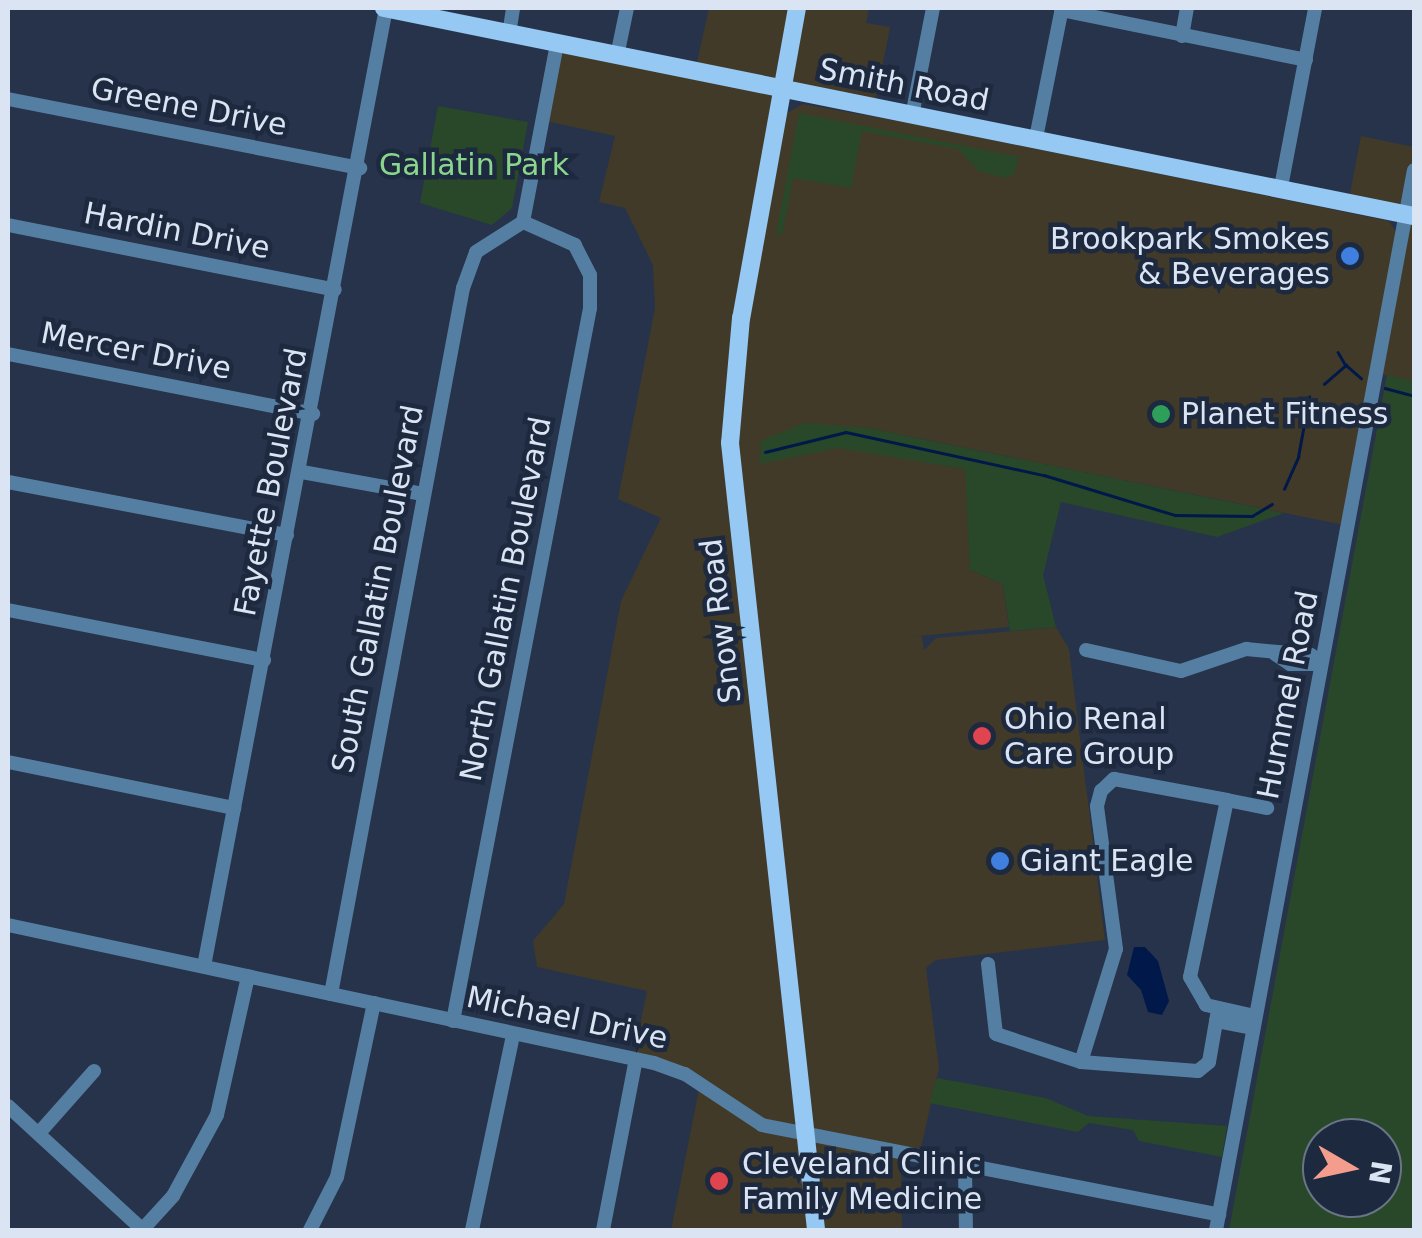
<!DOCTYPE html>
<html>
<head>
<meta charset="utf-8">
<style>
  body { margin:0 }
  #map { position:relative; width:1422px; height:1238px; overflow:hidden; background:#26334a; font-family:"DejaVu Sans",sans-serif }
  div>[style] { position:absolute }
  .commercial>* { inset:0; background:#413a28 }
  .green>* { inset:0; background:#284829 }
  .water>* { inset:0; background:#00194a }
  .stream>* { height:2.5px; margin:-1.25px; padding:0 1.25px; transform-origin:1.25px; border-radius:1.25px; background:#00194a }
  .minor>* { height:14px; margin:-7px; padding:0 7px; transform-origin:7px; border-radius:7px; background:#557fa2 }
  .major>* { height:18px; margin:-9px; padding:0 9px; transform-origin:9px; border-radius:9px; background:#95c8f3 }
  .dots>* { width:28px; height:28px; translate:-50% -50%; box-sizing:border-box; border:5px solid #1d293f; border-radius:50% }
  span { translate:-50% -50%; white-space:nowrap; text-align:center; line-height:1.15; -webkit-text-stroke:9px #1d293f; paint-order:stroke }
  .street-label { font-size:30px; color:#dbe4f3 }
  .park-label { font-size:30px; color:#89d68c }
  .poi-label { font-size:30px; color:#dbe4f3 }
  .right { translate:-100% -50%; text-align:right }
  .left { translate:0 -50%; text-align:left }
  .frame { position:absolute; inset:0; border:10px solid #dbe4f3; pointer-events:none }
  .north { position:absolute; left:1302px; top:1118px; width:100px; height:100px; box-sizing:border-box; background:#1d293f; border:2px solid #697487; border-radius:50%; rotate:99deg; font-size:28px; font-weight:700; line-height:40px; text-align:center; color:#dbe4f3 }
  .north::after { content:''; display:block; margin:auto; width:35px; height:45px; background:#f49d8c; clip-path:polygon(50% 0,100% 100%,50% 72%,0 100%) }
</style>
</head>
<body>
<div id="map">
  <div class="commercial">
    <i style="clip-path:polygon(709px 8px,869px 8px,866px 23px,890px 27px,875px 105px,790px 89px,787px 113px,803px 104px,914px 124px,1389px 221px,1396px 232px,1344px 525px,868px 428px,813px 427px,761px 441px,761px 463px,801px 450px,843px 447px,966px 469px,970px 570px,1003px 584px,1009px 627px,910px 637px,922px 636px,924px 650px,936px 638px,1056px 627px,1069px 649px,1105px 940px,936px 960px,926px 968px,939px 1068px,918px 1161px,901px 1159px,902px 1230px,671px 1230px,701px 1079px,634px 1054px,647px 991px,537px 967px,533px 941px,564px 904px,621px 601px,661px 518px,618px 499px,655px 308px,653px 265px,625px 208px,599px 202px,615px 136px,546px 121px,563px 41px,696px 67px)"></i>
    <i style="clip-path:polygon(1361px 136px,1414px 147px,1414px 381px,1379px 374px,1410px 211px,1349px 199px)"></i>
  </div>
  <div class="green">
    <i style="clip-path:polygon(438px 106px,528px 122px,512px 208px,492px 225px,420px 203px)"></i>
    <i style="clip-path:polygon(799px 113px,1019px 157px,1014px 174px,1005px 178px,979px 171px,958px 149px,862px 131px,851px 188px,793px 178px,782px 235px,776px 234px)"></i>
    <i style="clip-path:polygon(evenodd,1387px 375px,1414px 381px,1414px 1230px,1229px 1230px,1387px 375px,1322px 1138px,1382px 1138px,1382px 1198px,1322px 1198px,1322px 1138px)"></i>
    <i style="clip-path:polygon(804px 423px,868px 428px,1284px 513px,1217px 537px,1061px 502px,1043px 575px,1056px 627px,1010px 631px,1003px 584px,970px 570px,965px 469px,838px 448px,760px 464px,761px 441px)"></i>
    <i style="clip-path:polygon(937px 1078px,1046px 1098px,1088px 1116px,1227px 1126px,1222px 1157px,1139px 1141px,1133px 1130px,1089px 1123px,1078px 1132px,929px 1103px)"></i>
  </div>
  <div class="water">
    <i style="clip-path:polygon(1134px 947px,1145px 947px,1158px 961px,1169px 1001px,1162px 1015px,1148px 1012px,1141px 990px,1127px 975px)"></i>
  </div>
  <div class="stream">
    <i style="left:1338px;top:352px;width:14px;rotate:60deg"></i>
    <i style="left:1324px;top:384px;width:29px;rotate:-41deg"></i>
    <i style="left:1346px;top:365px;width:20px;rotate:41deg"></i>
    <i style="left:1385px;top:388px;width:30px;rotate:15deg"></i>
    <i style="left:765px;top:452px;width:83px;rotate:-13.9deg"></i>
    <i style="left:846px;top:432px;width:203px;rotate:12.3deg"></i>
    <i style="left:1044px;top:475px;width:137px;rotate:17deg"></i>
    <i style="left:1175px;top:515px;width:77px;rotate:0.7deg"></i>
    <i style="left:1252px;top:516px;width:23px;rotate:-31deg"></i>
    <i style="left:1284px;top:489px;width:35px;rotate:-66deg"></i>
    <i style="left:1298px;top:457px;width:61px;rotate:-79.6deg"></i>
  </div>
  <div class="minor">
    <i style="left:1061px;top:10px;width:250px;rotate:11.5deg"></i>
    <i style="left:509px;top:34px;width:26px;rotate:-81deg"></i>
    <i style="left:1182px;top:36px;width:28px;rotate:-80deg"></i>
    <i style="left:617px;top:56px;width:49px;rotate:-78.2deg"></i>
    <i style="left:8px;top:99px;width:359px;rotate:11.1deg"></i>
    <i style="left:912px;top:116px;width:110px;rotate:-79deg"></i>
    <i style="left:1036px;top:138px;width:133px;rotate:-78.7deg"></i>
    <i style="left:1281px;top:187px;width:182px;rotate:-79.2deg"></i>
    <i style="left:523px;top:222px;width:181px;rotate:-79.2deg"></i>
    <i style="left:8px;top:225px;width:333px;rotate:11.2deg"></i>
    <i style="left:8px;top:354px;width:311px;rotate:11.1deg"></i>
    <i style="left:302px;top:472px;width:123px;rotate:10.3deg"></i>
    <i style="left:8px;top:482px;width:284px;rotate:10.8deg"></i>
    <i style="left:8px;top:610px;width:261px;rotate:11.1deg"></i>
    <i style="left:1086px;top:650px;width:97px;rotate:12.5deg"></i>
    <i style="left:1181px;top:671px;width:69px;rotate:-18.7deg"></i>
    <i style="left:1246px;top:649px;width:65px;rotate:5.3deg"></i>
    <i style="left:1311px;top:655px;width:13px;rotate:42deg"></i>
    <i style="left:1275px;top:654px;width:18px;rotate:34deg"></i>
    <i style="left:1290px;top:664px;width:31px"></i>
    <i style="left:8px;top:762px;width:231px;rotate:11.5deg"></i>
    <i style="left:1227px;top:800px;width:41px;rotate:11.3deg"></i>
    <i style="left:8px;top:925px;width:661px;rotate:12.06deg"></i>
    <i style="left:654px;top:1063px;width:33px;rotate:20deg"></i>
    <i style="left:685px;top:1074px;width:92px;rotate:33.5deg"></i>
    <i style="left:762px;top:1125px;width:466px;rotate:11.1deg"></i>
    <i style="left:988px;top:964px;width:70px;rotate:83.5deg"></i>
    <i style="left:996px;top:1034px;width:89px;rotate:18.2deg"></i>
    <i style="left:1081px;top:1062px;width:117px;rotate:4.4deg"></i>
    <i style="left:1198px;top:1071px;width:14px;rotate:-39deg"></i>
    <i style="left:1209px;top:1062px;width:53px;rotate:-80.2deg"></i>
    <i style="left:204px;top:966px;width:975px;rotate:-79.24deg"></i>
    <i style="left:331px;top:994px;width:718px;rotate:-79.41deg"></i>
    <i style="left:463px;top:288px;width:38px;rotate:-70deg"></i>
    <i style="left:476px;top:252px;width:56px;rotate:-32.6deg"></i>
    <i style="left:453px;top:1021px;width:726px;rotate:-79.12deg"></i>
    <i style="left:590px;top:308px;width:33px;rotate:-90deg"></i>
    <i style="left:590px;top:275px;width:34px;rotate:-117deg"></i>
    <i style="left:575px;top:245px;width:57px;rotate:-156.1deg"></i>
    <i style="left:1216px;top:1021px;width:38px;rotate:11deg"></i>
    <i style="left:1081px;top:1062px;width:118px;rotate:-72.8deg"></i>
    <i style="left:1116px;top:949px;width:144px;rotate:-97.6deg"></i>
    <i style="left:1097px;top:806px;width:16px;rotate:-75deg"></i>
    <i style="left:1101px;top:791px;width:18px;rotate:-43deg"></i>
    <i style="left:1114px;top:779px;width:115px;rotate:10.5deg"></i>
    <i style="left:1227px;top:800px;width:181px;rotate:101.8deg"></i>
    <i style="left:1190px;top:977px;width:32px;rotate:60deg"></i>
    <i style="left:1206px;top:1005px;width:50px;rotate:12.7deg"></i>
    <i style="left:8px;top:1106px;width:183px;rotate:42.6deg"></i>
    <i style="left:39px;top:1133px;width:83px;rotate:-48.4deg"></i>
    <i style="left:965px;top:1168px;width:62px;rotate:89.1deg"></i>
    <i style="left:142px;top:1230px;width:46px;rotate:-47.6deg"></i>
    <i style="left:173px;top:1196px;width:92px;rotate:-61.5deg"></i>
    <i style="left:217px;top:1115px;width:142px;rotate:-77.4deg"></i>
    <i style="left:310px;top:1230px;width:59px;rotate:-63deg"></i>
    <i style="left:337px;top:1177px;width:178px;rotate:-78deg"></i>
    <i style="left:472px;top:1230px;width:199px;rotate:-78.1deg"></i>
    <i style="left:603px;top:1230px;width:174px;rotate:-79.1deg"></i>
    <i style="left:1216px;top:1230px;width:1078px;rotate:-79.42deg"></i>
  </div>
  <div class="major">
    <i style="left:384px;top:8px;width:1051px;rotate:11.42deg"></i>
    <i style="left:797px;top:8px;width:315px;rotate:100.2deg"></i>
    <i style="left:741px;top:318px;width:125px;rotate:95deg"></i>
    <i style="left:730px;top:443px;width:792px;rotate:83.76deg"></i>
  </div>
  <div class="dots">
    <i style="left:1350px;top:256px;background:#3f7fe0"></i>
    <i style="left:1161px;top:414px;background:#2e9e5b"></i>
    <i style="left:982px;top:736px;background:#e0444e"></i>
    <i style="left:1000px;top:861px;background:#3f7fe0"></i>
    <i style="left:719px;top:1181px;background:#e0444e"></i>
  </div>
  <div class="street-label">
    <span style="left:904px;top:85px;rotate:11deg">Smith Road</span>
    <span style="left:189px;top:107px;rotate:11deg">Greene Drive</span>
    <span style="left:177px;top:231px;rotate:11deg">Hardin Drive</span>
    <span style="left:136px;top:351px;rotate:11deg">Mercer Drive</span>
    <span style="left:271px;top:482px;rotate:-79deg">Fayette Boulevard</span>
    <span style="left:378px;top:589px;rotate:-79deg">South Gallatin Boulevard</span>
    <span style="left:506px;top:599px;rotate:-79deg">North Gallatin Boulevard</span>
    <span style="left:721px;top:621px;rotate:-97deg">Snow Road</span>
    <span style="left:1288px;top:695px;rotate:-79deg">Hummel Road</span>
    <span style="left:567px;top:1018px;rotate:12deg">Michael Drive</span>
  </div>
  <div class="park-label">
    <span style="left:474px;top:165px">Gallatin Park</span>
  </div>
  <div class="poi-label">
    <span class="right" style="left:1330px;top:256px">Brookpark Smokes<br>&amp; Beverages</span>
    <span class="left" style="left:1181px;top:414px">Planet Fitness</span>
    <span class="left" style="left:1004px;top:736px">Ohio Renal<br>Care Group</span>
    <span class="left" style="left:1020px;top:861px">Giant Eagle</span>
    <span class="left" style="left:742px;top:1181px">Cleveland Clinic<br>Family Medicine</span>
  </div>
  <div class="frame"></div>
  <div class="north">N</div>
</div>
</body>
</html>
